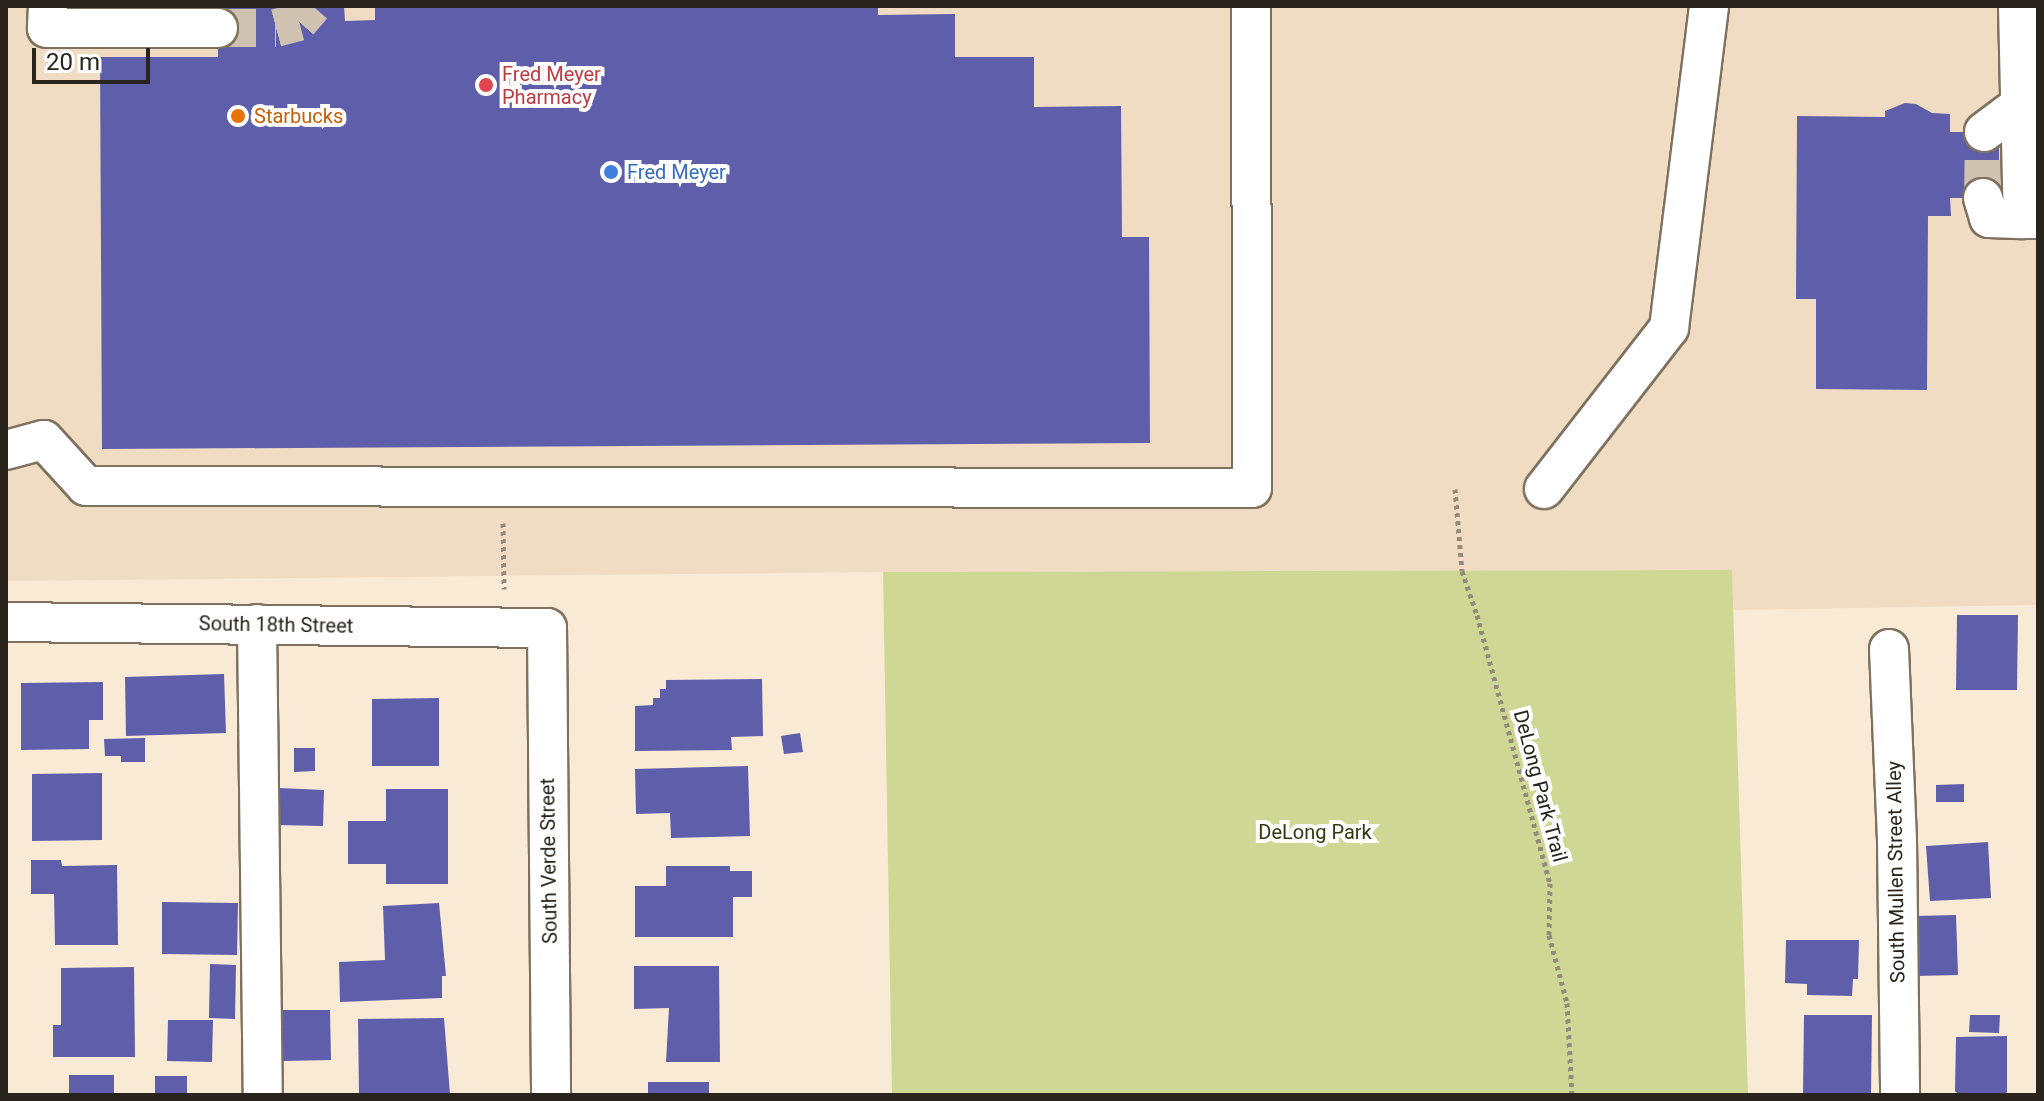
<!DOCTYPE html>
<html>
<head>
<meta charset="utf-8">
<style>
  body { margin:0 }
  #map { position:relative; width:2044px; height:1101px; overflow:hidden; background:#f9ead6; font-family:Roboto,sans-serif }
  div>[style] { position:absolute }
  .built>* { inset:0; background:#f0dcc2 }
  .green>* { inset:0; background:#cfd794 }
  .building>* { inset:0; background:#5e5eab }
  .minor-tunnel>* { height:38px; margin-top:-19px; transform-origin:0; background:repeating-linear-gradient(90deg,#cfc2b1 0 38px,transparent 0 57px) }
  .path>* { height:5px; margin-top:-2.5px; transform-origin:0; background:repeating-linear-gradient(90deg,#958b7d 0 4px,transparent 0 8px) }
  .roads { filter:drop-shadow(2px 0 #7e715f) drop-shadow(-2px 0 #7e715f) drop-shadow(0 2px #7e715f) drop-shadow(0 -2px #7e715f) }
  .minor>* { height:38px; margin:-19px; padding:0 19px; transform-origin:19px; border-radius:19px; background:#fff }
  .dots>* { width:22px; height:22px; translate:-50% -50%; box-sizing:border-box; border:4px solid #fff; border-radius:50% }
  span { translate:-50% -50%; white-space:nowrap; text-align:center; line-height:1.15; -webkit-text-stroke:8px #fff; paint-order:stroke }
  .health-label { font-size:20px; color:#be3a42 }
  .left { translate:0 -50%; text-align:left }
  .food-label { font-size:20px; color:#c56008 }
  .shop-label { font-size:20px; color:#366cbe }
  .street-label { font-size:20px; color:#29241c }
  .park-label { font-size:20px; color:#353810 }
  .frame { position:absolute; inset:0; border:8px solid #29241c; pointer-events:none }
  .scale { position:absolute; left:32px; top:48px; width:118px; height:36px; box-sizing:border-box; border:4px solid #29241c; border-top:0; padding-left:10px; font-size:24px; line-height:28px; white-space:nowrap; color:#29241c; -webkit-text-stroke:6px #fff; paint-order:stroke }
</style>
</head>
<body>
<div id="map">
  <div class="built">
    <i style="clip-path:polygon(6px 6px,2038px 6px,2038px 605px,1733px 610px,1732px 570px,883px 572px,6px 581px)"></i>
  </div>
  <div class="green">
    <i style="clip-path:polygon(1732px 570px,1748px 1095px,892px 1095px,883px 572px)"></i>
  </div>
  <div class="building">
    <i style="clip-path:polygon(218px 6px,344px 6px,345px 21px,375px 20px,375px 6px,878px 6px,878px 15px,955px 14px,955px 57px,1034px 57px,1034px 107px,1121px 106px,1122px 237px,1149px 237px,1150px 443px,102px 449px,100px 57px,218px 57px)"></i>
    <i style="clip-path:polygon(1905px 103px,1916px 104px,1932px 113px,1950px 114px,1950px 132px,1999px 132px,1999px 198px,1950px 198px,1951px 216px,1928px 216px,1927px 390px,1816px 389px,1816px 299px,1796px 299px,1797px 116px,1885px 117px,1885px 111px)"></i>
    <i style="clip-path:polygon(1957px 615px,2018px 615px,2017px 690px,1956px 690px)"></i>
    <i style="clip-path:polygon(224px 674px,226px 733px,126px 736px,125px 677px)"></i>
    <i style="clip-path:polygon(762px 679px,763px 736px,731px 737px,732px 750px,635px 751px,635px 706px,653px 705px,653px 698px,660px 698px,660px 689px,666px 689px,666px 680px)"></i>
    <i style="clip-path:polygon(103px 682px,103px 720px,89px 720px,89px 749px,21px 750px,21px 683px)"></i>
    <i style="clip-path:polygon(439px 698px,439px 766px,372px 766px,372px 699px)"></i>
    <i style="clip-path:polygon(800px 733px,803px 752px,784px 754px,781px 736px)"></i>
    <i style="clip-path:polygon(145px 738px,145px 762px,121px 762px,121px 756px,105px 756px,104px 739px)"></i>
    <i style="clip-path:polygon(294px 748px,315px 748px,315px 771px,294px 772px)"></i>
    <i style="clip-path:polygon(748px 766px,750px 836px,671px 838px,670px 813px,636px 814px,635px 769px)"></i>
    <i style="clip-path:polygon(102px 773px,102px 840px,32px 841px,32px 774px)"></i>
    <i style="clip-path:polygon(1964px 784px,1964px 802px,1936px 802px,1936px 785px)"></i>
    <i style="clip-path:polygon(279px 788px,324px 790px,323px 826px,278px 825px)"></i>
    <i style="clip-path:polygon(386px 789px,448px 789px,448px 884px,386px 884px,386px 864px,348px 864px,348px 821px,386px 821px)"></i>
    <i style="clip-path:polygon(1988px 842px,1991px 898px,1930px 901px,1926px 846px)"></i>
    <i style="clip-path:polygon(31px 860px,61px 860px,62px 866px,117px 865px,118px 945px,55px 945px,54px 894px,31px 894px)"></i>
    <i style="clip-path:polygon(666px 866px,730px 866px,730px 871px,752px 871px,752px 897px,733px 897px,733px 937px,635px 937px,635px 886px,666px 886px)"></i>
    <i style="clip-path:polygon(162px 902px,238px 903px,237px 955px,162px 954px)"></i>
    <i style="clip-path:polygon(439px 903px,446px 976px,442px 976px,442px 998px,340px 1002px,339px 962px,385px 960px,383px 906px)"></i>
    <i style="clip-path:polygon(1956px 915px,1958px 975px,1916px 976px,1915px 916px)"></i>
    <i style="clip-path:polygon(1786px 940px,1859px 940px,1858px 979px,1853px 979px,1852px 996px,1807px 995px,1807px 984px,1785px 983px)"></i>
    <i style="clip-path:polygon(210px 964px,236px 965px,235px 1019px,209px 1018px)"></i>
    <i style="clip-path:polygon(634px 966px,719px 966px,720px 1062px,666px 1062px,669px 1008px,634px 1009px)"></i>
    <i style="clip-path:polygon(134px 967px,135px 1057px,53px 1057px,53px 1025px,61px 1025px,61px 968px)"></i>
    <i style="clip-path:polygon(282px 1010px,330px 1010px,331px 1060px,283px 1061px)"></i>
    <i style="clip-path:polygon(1804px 1015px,1872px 1015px,1871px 1095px,1803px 1095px)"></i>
    <i style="clip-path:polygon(1970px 1015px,2000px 1015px,1999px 1033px,1969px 1032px)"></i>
    <i style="clip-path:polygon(444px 1018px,450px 1095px,359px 1095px,358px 1019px)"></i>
    <i style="clip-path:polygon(168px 1020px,213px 1020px,212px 1062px,167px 1061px)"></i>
    <i style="clip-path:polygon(2007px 1036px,2007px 1092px,2004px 1095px,1959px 1095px,1955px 1091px,1956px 1037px)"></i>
    <i style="clip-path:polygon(69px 1075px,114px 1075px,114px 1095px,69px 1095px)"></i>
    <i style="clip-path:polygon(155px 1076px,187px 1076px,187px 1095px,155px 1095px)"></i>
    <i style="clip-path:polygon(648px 1082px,709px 1082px,709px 1095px,648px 1095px)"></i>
  </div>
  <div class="minor-tunnel">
    <i style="left:218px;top:28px;width:58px"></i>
    <i style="left:276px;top:28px;width:24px;rotate:-15deg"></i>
    <i style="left:299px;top:22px;width:21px;rotate:-49deg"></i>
    <i style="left:1983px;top:198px;width:66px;rotate:-89.1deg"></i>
  </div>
  <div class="path">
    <i style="left:1455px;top:489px;width:82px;rotate:85.1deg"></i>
    <i style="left:1462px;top:571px;width:46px;rotate:71.2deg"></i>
    <i style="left:1477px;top:615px;width:278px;rotate:74.8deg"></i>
    <i style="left:1550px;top:883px;width:52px;rotate:91.1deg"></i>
    <i style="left:1549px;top:935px;width:70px;rotate:75.2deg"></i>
    <i style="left:1567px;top:1003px;width:92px;rotate:86.9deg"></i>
    <i style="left:503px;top:523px;width:66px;rotate:89.1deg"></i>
  </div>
  <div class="roads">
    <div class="minor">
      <i style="left:48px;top:6px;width:22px;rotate:93deg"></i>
      <i style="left:47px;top:28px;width:171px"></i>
      <i style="left:2018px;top:6px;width:213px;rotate:88.7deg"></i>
      <i style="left:2023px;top:219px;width:15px"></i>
      <i style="left:1984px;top:132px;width:45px;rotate:-36.9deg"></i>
      <i style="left:1983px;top:198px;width:21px;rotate:73deg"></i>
      <i style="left:1989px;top:218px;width:34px;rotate:2deg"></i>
      <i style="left:6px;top:450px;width:39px;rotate:-15deg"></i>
      <i style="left:44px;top:440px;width:62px;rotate:47.6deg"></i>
      <i style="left:86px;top:486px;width:1166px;rotate:0.1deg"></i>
      <i style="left:1252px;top:488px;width:482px;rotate:-90.1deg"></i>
      <i style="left:1544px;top:489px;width:204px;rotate:-52.2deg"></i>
      <i style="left:1669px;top:328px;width:324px;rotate:-82.9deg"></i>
      <i style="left:6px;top:622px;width:541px;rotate:0.64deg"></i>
      <i style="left:547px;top:628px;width:467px;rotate:89.5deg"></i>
      <i style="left:257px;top:624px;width:471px;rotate:89.3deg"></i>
      <i style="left:1889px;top:649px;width:192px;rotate:87.6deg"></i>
      <i style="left:1897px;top:841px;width:254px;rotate:89.3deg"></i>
    </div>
  </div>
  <div class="dots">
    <i style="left:486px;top:85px;background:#e0444e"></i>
    <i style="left:238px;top:116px;background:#e8710a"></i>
    <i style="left:611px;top:172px;background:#3f7fe0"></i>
  </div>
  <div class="health-label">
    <span class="left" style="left:502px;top:86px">Fred Meyer<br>Pharmacy</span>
  </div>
  <div class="food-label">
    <span class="left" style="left:254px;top:116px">Starbucks</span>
  </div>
  <div class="shop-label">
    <span class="left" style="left:627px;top:172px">Fred Meyer</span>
  </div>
  <div class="street-label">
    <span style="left:276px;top:625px;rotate:1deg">South 18th Street</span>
    <span style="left:1540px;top:786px;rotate:75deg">DeLong Park Trail</span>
    <span style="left:549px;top:861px;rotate:-91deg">South Verde Street</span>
    <span style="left:1896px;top:872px;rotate:-91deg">South Mullen Street Alley</span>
  </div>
  <div class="park-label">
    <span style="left:1315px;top:832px">DeLong Park</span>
  </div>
  <div class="frame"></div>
  <div class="scale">20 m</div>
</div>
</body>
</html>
